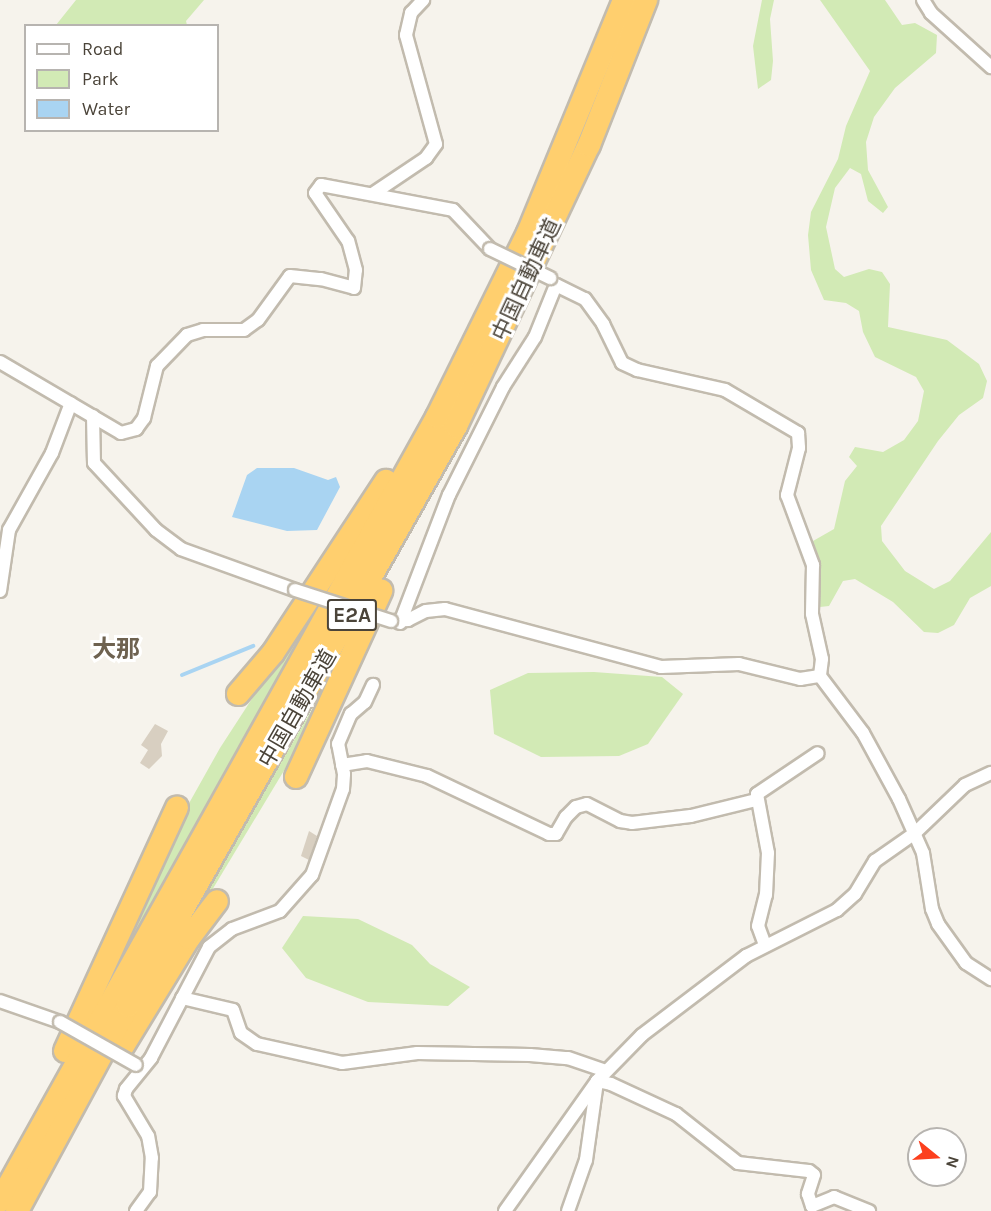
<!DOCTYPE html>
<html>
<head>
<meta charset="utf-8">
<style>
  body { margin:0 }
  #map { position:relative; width:991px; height:1211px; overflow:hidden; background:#f6f3ec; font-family:Karla,"Noto Sans JP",sans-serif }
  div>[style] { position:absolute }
  .green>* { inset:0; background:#d2eab5 }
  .water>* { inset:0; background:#a9d4f2 }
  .stream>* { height:4px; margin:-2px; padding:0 2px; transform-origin:2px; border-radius:2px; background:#a9d4f2 }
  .building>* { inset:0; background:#d8cfc1 }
  .roads { filter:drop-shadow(2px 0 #c2bbae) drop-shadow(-2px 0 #c2bbae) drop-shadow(0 2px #c2bbae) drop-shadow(0 -2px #c2bbae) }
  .street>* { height:12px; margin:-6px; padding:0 6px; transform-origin:6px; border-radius:6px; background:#fff }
  .highway>* { height:22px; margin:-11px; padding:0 11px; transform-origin:11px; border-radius:11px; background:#ffcf6e }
  .bridges { filter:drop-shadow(2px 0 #c2bbae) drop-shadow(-2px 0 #c2bbae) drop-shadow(0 2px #c2bbae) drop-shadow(0 -2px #c2bbae) }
  .street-bridge>* { height:12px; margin:-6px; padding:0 6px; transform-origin:6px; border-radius:6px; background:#fff }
  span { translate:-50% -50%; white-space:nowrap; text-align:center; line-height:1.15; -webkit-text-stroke:6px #fff; paint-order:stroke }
  .shield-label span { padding:2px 4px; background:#fff; border:2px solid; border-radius:4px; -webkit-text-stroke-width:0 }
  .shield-label { font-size:21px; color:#4b4439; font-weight:700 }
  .street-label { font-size:22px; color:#4b4439 }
  .neighbourhood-label { font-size:24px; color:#6e6250; font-weight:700 }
  .legend { position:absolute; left:24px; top:24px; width:195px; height:108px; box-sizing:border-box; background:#fff; border:2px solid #b7b4b0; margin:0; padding:8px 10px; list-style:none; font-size:18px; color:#4b4439 }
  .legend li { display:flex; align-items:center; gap:12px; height:30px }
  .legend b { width:30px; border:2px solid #b7b4b0 }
  .north { position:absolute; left:907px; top:1127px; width:60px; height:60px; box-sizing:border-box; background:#fff; border:2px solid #b7b4b0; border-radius:50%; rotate:108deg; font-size:16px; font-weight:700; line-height:24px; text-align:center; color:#4b4439 }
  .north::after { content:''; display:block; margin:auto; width:21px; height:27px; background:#fc3f1d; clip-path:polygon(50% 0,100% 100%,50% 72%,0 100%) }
</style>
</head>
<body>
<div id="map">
  <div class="green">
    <i style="clip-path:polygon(76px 0,204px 0,186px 21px,187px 25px,56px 25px)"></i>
    <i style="clip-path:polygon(762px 0,774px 0,770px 19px,773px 61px,771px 80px,758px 89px,753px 46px)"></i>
    <i style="clip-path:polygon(820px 0,885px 0,902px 25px,915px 23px,937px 35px,936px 53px,895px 88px,874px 117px,866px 142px,868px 170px,888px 207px,883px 213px,868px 201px,861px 174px,850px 168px,835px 188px,826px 227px,835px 269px,844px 277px,869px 269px,882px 272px,890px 284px,888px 327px,947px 340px,979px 364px,987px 381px,983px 398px,959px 415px,938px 441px,881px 526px,882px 541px,905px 571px,934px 589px,950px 581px,991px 532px,991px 586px,970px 598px,954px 625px,938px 633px,924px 632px,893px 602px,855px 579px,843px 581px,829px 606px,820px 607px,813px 541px,834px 529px,845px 481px,857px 466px,849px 457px,855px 447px,883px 452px,904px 440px,918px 421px,924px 391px,916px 377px,875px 357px,863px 332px,859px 311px,846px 303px,824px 300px,811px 270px,808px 235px,811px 212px,838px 159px,846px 126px,870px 71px)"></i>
    <i style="clip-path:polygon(376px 508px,114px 971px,88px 1017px,183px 814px,220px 748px)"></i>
    <i style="clip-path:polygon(337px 666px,306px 734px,164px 970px,185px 928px)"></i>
    <i style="clip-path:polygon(594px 672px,662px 677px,683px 694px,648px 744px,619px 756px,541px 757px,494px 734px,490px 690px,528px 673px)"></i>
    <i style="clip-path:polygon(303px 916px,358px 919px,412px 945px,430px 964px,470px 987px,448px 1006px,368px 1002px,306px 978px,282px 948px)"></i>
  </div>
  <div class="water">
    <i style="clip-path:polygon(257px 468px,294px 468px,328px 480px,336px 477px,340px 487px,317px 530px,287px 531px,232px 517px,247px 475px)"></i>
  </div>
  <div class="stream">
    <i style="left:182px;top:675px;width:77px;rotate:-22.2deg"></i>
  </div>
  <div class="building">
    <i style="clip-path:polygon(155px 724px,168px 731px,161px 744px,162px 756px,149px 769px,140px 763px,148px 750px,141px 745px)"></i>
    <i style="clip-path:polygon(309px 831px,317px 836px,309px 860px,301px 856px)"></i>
  </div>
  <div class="roads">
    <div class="street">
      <i style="left:923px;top:0;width:15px;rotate:58deg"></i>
      <i style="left:931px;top:13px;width:81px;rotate:42deg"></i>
      <i style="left:374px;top:193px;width:63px;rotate:-33.9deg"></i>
      <i style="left:426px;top:158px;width:17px;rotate:-54deg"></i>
      <i style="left:436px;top:144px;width:113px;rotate:-105.4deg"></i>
      <i style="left:406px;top:35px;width:23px;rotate:-77deg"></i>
      <i style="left:411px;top:13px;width:18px;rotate:-47deg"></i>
      <i style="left:0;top:362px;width:140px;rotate:30.4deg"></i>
      <i style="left:121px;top:433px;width:16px;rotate:-15deg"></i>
      <i style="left:136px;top:429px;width:14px;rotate:-54deg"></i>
      <i style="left:144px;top:418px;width:54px;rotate:-76deg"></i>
      <i style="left:157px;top:366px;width:43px;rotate:-45.9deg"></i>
      <i style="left:187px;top:335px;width:17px;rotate:-17deg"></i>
      <i style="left:203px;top:330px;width:41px"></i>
      <i style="left:244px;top:330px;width:17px;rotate:-36deg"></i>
      <i style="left:258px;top:320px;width:54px;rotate:-54deg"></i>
      <i style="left:290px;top:276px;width:31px;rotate:6deg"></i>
      <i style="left:321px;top:279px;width:34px;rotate:15deg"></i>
      <i style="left:354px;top:288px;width:18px;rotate:-84deg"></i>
      <i style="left:356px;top:270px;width:30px;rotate:-105deg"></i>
      <i style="left:348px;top:241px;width:58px;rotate:-124.5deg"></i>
      <i style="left:315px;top:193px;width:10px;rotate:-53deg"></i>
      <i style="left:321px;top:185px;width:134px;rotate:10.7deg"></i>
      <i style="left:453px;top:210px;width:54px;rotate:46.5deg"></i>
      <i style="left:93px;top:416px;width:47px;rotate:88.8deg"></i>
      <i style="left:94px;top:463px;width:91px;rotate:47.2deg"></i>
      <i style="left:156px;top:530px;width:31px;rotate:37deg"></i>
      <i style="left:181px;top:549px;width:121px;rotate:19.8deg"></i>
      <i style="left:0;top:591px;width:62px;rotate:-81.6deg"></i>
      <i style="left:9px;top:530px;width:88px;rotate:-60.8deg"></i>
      <i style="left:52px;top:453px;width:53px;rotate:-69.2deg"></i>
      <i style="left:393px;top:621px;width:15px;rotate:-4deg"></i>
      <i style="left:408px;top:620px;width:20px;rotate:-27deg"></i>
      <i style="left:426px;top:611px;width:19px;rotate:-6deg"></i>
      <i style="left:445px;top:609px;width:224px;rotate:15deg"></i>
      <i style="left:661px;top:667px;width:78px;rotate:-2.2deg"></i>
      <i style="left:739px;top:664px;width:63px;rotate:13.8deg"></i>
      <i style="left:800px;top:679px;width:20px;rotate:-9deg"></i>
      <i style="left:400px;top:623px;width:137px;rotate:-69.1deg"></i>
      <i style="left:449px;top:495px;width:121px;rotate:-63.4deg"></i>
      <i style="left:503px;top:387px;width:59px;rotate:-57.4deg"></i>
      <i style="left:535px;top:337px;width:56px;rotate:-68deg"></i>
      <i style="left:556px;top:285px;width:32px;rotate:26deg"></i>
      <i style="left:585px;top:299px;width:31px;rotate:54deg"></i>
      <i style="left:603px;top:324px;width:43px;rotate:64deg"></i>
      <i style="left:622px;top:363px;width:17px;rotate:25deg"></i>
      <i style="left:637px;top:370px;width:90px;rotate:12.8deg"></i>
      <i style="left:725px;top:390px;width:85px;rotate:30.5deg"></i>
      <i style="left:798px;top:433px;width:15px;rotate:86deg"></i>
      <i style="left:799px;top:448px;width:49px;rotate:104.3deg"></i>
      <i style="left:787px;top:495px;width:75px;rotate:69.6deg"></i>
      <i style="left:813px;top:565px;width:49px;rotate:91.2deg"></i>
      <i style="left:812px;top:614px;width:46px;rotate:77.5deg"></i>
      <i style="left:822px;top:659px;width:17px;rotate:97deg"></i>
      <i style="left:820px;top:676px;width:71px;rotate:53deg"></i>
      <i style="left:863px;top:733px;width:75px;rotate:61.4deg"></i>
      <i style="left:899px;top:799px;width:59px;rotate:66deg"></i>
      <i style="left:923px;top:853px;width:57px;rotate:80.9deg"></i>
      <i style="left:932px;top:909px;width:16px;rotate:68deg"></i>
      <i style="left:938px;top:924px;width:48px;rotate:54.3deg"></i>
      <i style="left:966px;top:963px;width:30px;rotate:33deg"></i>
      <i style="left:342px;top:765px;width:25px;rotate:-9deg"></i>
      <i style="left:367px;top:761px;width:62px;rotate:14deg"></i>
      <i style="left:427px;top:776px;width:135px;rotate:25.4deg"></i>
      <i style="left:549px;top:834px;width:7px"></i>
      <i style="left:556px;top:834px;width:20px;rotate:-60deg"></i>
      <i style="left:566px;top:817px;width:14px;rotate:-45deg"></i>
      <i style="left:576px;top:807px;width:11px;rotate:-15deg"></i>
      <i style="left:587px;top:804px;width:37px;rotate:27deg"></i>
      <i style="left:620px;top:821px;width:12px;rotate:9deg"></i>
      <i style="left:632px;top:823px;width:59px;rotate:-6.8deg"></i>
      <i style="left:691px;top:816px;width:67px;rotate:-13.8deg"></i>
      <i style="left:765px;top:945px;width:20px;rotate:-110deg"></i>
      <i style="left:758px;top:926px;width:32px;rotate:-76deg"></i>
      <i style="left:766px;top:895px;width:42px;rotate:-87.3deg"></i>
      <i style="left:768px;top:853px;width:60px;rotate:-100.6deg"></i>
      <i style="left:757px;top:794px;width:73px;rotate:-33.9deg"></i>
      <i style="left:182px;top:998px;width:52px;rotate:13.2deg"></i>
      <i style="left:233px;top:1010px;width:24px;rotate:71deg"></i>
      <i style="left:241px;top:1033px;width:19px;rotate:35deg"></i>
      <i style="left:257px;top:1044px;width:87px;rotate:12.6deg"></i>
      <i style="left:342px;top:1063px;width:76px;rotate:-7.6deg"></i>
      <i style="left:417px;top:1053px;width:113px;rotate:1deg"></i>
      <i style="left:530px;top:1055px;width:38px;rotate:5deg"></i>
      <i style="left:568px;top:1058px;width:39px;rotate:19deg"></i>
      <i style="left:0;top:1001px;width:64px;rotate:19.3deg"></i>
      <i style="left:597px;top:1081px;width:14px;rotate:12deg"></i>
      <i style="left:611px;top:1084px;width:72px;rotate:24.8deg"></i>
      <i style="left:676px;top:1114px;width:79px;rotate:38.3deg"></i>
      <i style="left:738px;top:1163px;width:71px;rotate:6.4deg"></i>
      <i style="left:809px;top:1171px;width:6px;rotate:39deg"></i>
      <i style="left:814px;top:1175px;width:20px;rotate:108deg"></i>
      <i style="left:808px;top:1194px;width:13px;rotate:72deg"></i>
      <i style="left:812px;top:1206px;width:24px;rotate:-22deg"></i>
      <i style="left:834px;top:1197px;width:38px;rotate:22deg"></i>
      <i style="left:136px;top:1211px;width:24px;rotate:-54deg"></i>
      <i style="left:150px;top:1192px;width:34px;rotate:-87deg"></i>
      <i style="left:152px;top:1158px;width:22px;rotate:-100deg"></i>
      <i style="left:148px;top:1136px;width:47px;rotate:-121deg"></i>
      <i style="left:124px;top:1096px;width:7px;rotate:-74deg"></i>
      <i style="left:126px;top:1089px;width:40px;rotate:-51deg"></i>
      <i style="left:151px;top:1058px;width:125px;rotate:-62.4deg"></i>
      <i style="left:209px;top:947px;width:29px;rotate:-38deg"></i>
      <i style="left:232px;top:929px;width:51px;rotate:-20.6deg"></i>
      <i style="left:280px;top:911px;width:48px;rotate:-48.4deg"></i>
      <i style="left:312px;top:875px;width:91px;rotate:-70.2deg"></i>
      <i style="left:343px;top:789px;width:15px;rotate:-86deg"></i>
      <i style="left:344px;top:774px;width:31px;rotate:-101deg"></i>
      <i style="left:338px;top:744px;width:33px;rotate:-67deg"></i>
      <i style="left:351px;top:714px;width:18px;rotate:-41deg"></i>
      <i style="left:365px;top:702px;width:19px;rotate:-65deg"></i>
      <i style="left:505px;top:1211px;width:159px;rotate:-54.7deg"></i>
      <i style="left:597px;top:1081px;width:64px;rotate:-45.6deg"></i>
      <i style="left:642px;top:1035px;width:131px;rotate:-37.2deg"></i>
      <i style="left:746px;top:956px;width:102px;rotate:-26.8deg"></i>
      <i style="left:837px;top:910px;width:24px;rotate:-42deg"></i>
      <i style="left:855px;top:894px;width:39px;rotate:-59deg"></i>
      <i style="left:875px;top:861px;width:49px;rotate:-35deg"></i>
      <i style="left:915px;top:833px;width:69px;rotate:-43.8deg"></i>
      <i style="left:965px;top:785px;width:29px;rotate:-25deg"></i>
      <i style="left:568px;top:1211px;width:54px;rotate:-70.6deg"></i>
      <i style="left:586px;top:1160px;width:79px;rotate:-82deg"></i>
    </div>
    <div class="highway">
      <i style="left:238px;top:694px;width:54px;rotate:-49.5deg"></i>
      <i style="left:273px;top:653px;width:206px;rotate:-56.7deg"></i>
      <i style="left:296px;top:777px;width:205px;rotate:-65.4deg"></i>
      <i style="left:123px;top:1046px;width:127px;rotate:-58.6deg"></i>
      <i style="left:189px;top:938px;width:46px;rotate:-52.9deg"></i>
      <i style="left:65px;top:1051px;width:268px;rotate:-65.3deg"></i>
      <i style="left:0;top:1201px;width:898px;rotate:-60.86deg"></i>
      <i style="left:437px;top:417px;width:205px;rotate:-63.7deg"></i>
      <i style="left:528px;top:233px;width:252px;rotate:-67.6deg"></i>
      <i style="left:17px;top:1211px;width:233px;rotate:-61.6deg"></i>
      <i style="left:128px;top:1006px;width:666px;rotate:-60.51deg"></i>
      <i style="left:456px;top:426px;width:311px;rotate:-64.7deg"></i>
      <i style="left:589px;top:145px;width:156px;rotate:-68.5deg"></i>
    </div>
  </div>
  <div class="bridges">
    <div class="street-bridge">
      <i style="left:490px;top:249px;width:67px;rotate:25.8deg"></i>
      <i style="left:295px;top:590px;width:101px;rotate:17.9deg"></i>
      <i style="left:60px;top:1022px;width:87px;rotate:29.5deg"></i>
    </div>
  </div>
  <div class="shield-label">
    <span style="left:352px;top:615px">E2A</span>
  </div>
  <div class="street-label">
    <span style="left:527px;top:280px;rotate:-65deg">中国自動車道</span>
    <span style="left:298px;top:709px;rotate:-60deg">中国自動車道</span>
  </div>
  <div class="neighbourhood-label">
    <span style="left:116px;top:650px">大那</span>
  </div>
  <ul class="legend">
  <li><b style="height:8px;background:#fff"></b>Road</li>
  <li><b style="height:16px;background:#d2eab5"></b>Park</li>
  <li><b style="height:16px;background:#a9d4f2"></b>Water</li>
  </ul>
  <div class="north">N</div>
</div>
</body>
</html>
